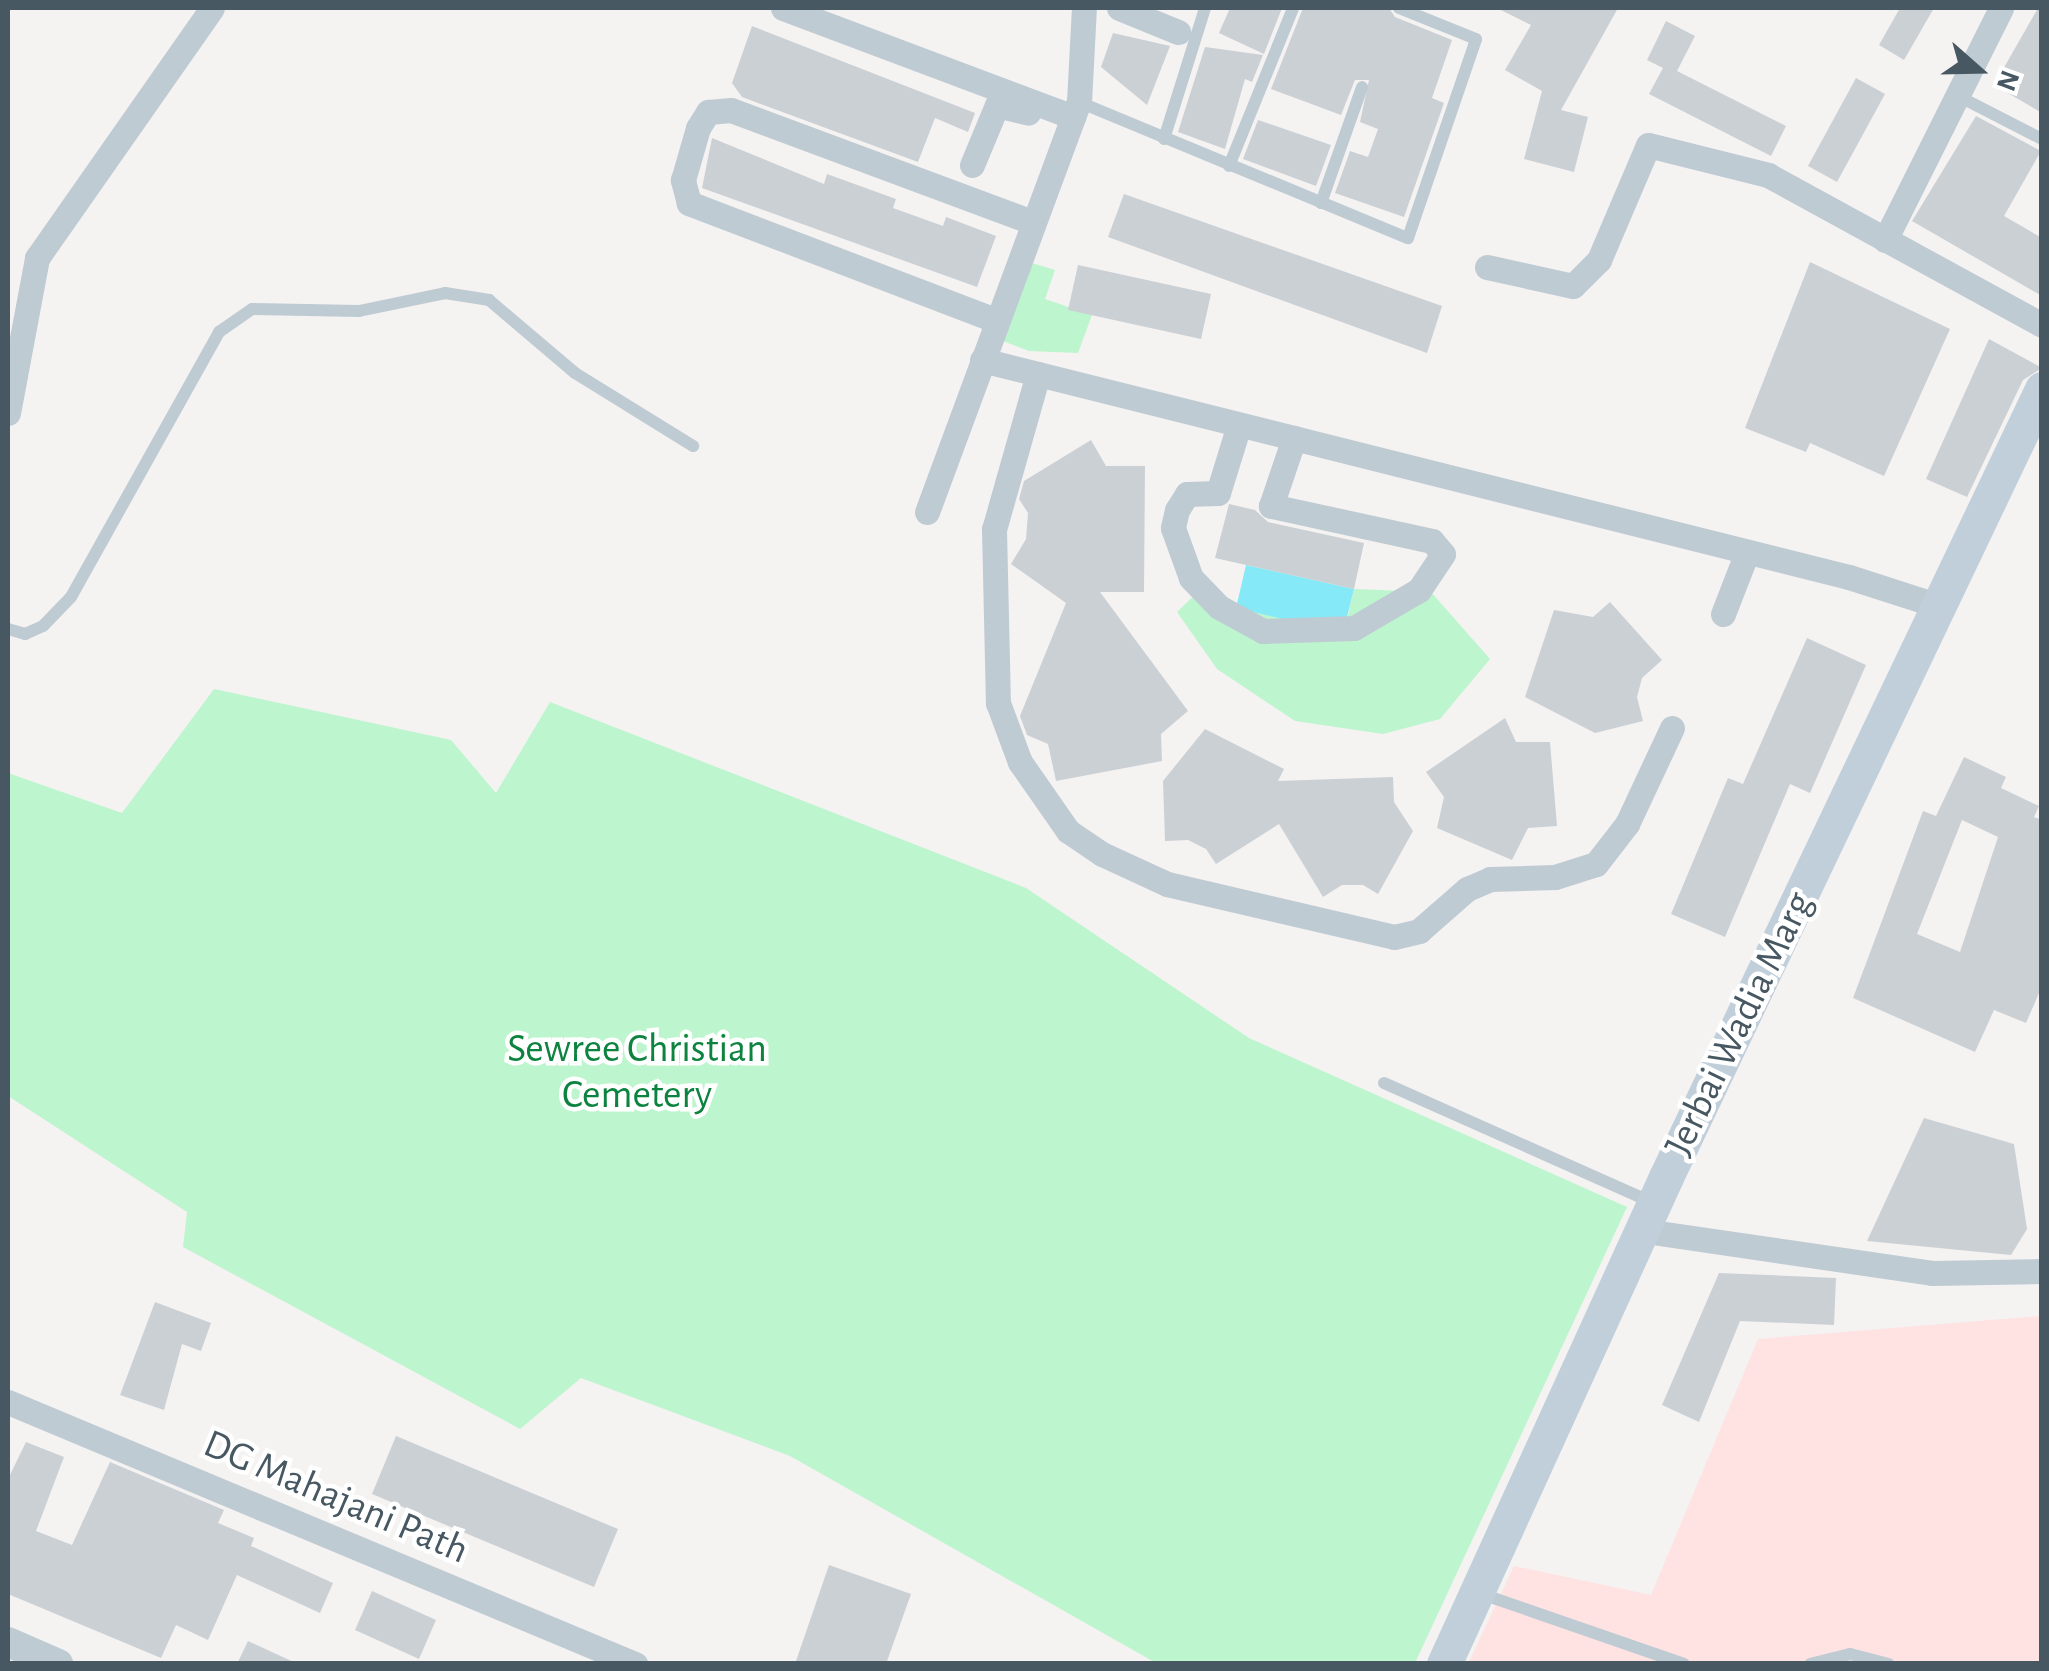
<!DOCTYPE html>
<html>
<head>
<meta charset="utf-8">
<style>
  body { margin:0 }
  #map { position:relative; width:2049px; height:1671px; overflow:hidden; background:#f5f2f2; font-family:"Alegreya Sans",sans-serif }
  div>[style] { position:absolute }
  .medical>* { inset:0; background:#fee3e2 }
  .green>* { inset:0; background:#bdf5ce }
  .water>* { inset:0; background:#85e9f7 }
  .building>* { inset:0; background:#cbd0d5 }
  .service>* { height:12px; margin:-6px; padding:0 6px; transform-origin:6px; border-radius:6px; background:#bfcbd3 }
  .minor>* { height:25px; margin:-12.5px; padding:0 12.5px; transform-origin:12.5px; border-radius:12.5px; background:#bfcbd3 }
  .tertiary>* { height:30px; margin:-15px; padding:0 15px; transform-origin:15px; border-radius:15px; background:#bfcbd3 }
  .secondary>* { height:35px; margin:-17.5px; padding:0 17.5px; transform-origin:17.5px; border-radius:17.5px; background:#c1cfdb }
  span { translate:-50% -50%; white-space:nowrap; text-align:center; line-height:1.15; -webkit-text-stroke:9px #fff; paint-order:stroke }
  .street-label { font-size:40px; color:#475862 }
  .park-label { font-size:40px; color:#0c833e }
  .frame { position:absolute; inset:0; border:10px solid #475862; pointer-events:none }
  .north { position:absolute; left:1929px; top:20px; width:100px; height:100px; -webkit-text-stroke:8px #fff; paint-order:stroke; rotate:110deg; font-size:28px; font-weight:700; line-height:40px; text-align:center; color:#475862 }
  .north::after { content:''; display:block; margin:auto; width:35px; height:45px; background:#475862; clip-path:polygon(50% 0,100% 100%,50% 72%,0 100%) }
</style>
</head>
<body>
<div id="map">
  <div class="medical">
    <i style="clip-path:polygon(2041px 1316px,2041px 1663px,1468px 1664px,1514px 1566px,1651px 1595px,1758px 1339px)"></i>
  </div>
  <div class="green">
    <i style="clip-path:polygon(1022px 260px,1055px 270px,1045px 299px,1092px 315px,1078px 353px,1029px 351px,992px 337px)"></i>
    <i style="clip-path:polygon(1206px 584px,1236px 608px,1344px 633px,1354px 589px,1431px 592px,1490px 659px,1440px 719px,1383px 734px,1295px 721px,1217px 669px,1177px 612px)"></i>
    <i style="clip-path:polygon(214px 689px,451px 740px,496px 793px,550px 702px,1026px 888px,1249px 1038px,1627px 1207px,1415px 1663px,1156px 1663px,790px 1456px,581px 1378px,520px 1429px,183px 1247px,187px 1212px,8px 1096px,8px 773px,122px 813px)"></i>
  </div>
  <div class="water">
    <i style="clip-path:polygon(1246px 565px,1354px 589px,1343px 633px,1236px 608px)"></i>
  </div>
  <div class="building">
    <i style="clip-path:polygon(1230px 8px,1282px 8px,1264px 54px,1219px 33px)"></i>
    <i style="clip-path:polygon(1303px 8px,1389px 8px,1395px 17px,1452px 40px,1432px 98px,1444px 103px,1404px 217px,1335px 193px,1350px 151px,1368px 157px,1378px 129px,1360px 122px,1369px 80px,1355px 80px,1341px 115px,1271px 89px)"></i>
    <i style="clip-path:polygon(1497px 8px,1618px 8px,1561px 110px,1588px 117px,1574px 172px,1524px 159px,1542px 91px,1505px 70px,1531px 25px)"></i>
    <i style="clip-path:polygon(1900px 8px,1934px 8px,1904px 60px,1879px 45px)"></i>
    <i style="clip-path:polygon(2038px 8px,2042px 8px,2042px 113px,1994px 85px)"></i>
    <i style="clip-path:polygon(1666px 21px,1695px 36px,1677px 71px,1786px 126px,1771px 156px,1649px 94px,1663px 68px,1647px 60px)"></i>
    <i style="clip-path:polygon(752px 26px,975px 113px,968px 132px,935px 118px,918px 162px,742px 97px,732px 83px)"></i>
    <i style="clip-path:polygon(1113px 33px,1170px 46px,1147px 105px,1101px 67px)"></i>
    <i style="clip-path:polygon(1205px 47px,1263px 55px,1252px 82px,1245px 79px,1225px 149px,1178px 132px)"></i>
    <i style="clip-path:polygon(1856px 78px,1885px 94px,1837px 182px,1808px 166px)"></i>
    <i style="clip-path:polygon(1976px 116px,2041px 151px,2004px 216px,2042px 238px,2042px 296px,1912px 221px)"></i>
    <i style="clip-path:polygon(1258px 120px,1331px 145px,1316px 186px,1243px 159px)"></i>
    <i style="clip-path:polygon(712px 138px,824px 184px,827px 174px,896px 199px,893px 208px,943px 226px,946px 217px,996px 236px,977px 287px,702px 188px)"></i>
    <i style="clip-path:polygon(1124px 194px,1442px 306px,1427px 353px,1108px 237px)"></i>
    <i style="clip-path:polygon(1810px 262px,1950px 329px,1884px 476px,1810px 443px,1806px 452px,1745px 428px)"></i>
    <i style="clip-path:polygon(1078px 265px,1211px 294px,1201px 339px,1068px 310px)"></i>
    <i style="clip-path:polygon(1989px 339px,2042px 368px,2023px 380px,1967px 497px,1926px 479px)"></i>
    <i style="clip-path:polygon(1091px 440px,1106px 466px,1145px 466px,1144px 592px,1100px 592px,1188px 711px,1161px 734px,1162px 761px,1056px 781px,1048px 744px,1027px 735px,1020px 716px,1066px 603px,1011px 564px,1026px 539px,1028px 513px,1019px 499px,1024px 481px)"></i>
    <i style="clip-path:polygon(1229px 504px,1255px 510px,1268px 522px,1364px 543px,1354px 589px,1215px 558px)"></i>
    <i style="clip-path:polygon(1610px 602px,1662px 660px,1642px 678px,1637px 697px,1643px 721px,1595px 733px,1525px 697px,1554px 610px,1593px 617px)"></i>
    <i style="clip-path:polygon(1807px 638px,1866px 665px,1810px 793px,1790px 784px,1725px 937px,1671px 914px,1728px 778px,1743px 784px)"></i>
    <i style="clip-path:polygon(1505px 718px,1516px 742px,1550px 742px,1557px 826px,1528px 828px,1512px 860px,1437px 828px,1444px 797px,1426px 772px)"></i>
    <i style="clip-path:polygon(1205px 729px,1284px 769px,1278px 781px,1393px 777px,1394px 802px,1413px 831px,1378px 894px,1363px 885px,1342px 885px,1323px 897px,1279px 824px,1216px 864px,1206px 849px,1188px 840px,1165px 841px,1163px 781px)"></i>
    <i style="clip-path:polygon(evenodd,1964px 757px,2006px 777px,2001px 788px,2039px 806px,2034px 817px,2042px 820px,2042px 986px,2026px 1023px,1994px 1010px,1975px 1052px,1853px 998px,1923px 811px,1936px 816px,1964px 757px,1962px 820px,1998px 837px,1960px 952px,1917px 934px,1962px 820px)"></i>
    <i style="clip-path:polygon(1924px 1118px,2014px 1144px,2027px 1229px,2011px 1255px,1867px 1241px)"></i>
    <i style="clip-path:polygon(1719px 1273px,1836px 1278px,1834px 1325px,1740px 1321px,1699px 1422px,1662px 1405px)"></i>
    <i style="clip-path:polygon(155px 1302px,211px 1323px,201px 1351px,182px 1344px,164px 1410px,120px 1395px)"></i>
    <i style="clip-path:polygon(396px 1436px,618px 1529px,594px 1587px,372px 1494px)"></i>
    <i style="clip-path:polygon(26px 1442px,64px 1457px,36px 1531px,72px 1545px,110px 1462px,224px 1510px,218px 1523px,254px 1538px,251px 1546px,333px 1583px,320px 1613px,237px 1575px,208px 1640px,176px 1625px,161px 1658px,8px 1594px,8px 1479px)"></i>
    <i style="clip-path:polygon(829px 1565px,911px 1594px,886px 1664px,795px 1664px)"></i>
    <i style="clip-path:polygon(372px 1591px,436px 1620px,419px 1659px,355px 1630px)"></i>
    <i style="clip-path:polygon(248px 1641px,298px 1664px,237px 1664px)"></i>
  </div>
  <div class="service">
    <i style="left:1958px;top:96px;width:94px;rotate:27.1deg"></i>
    <i style="left:1079px;top:102px;width:356px;rotate:22.5deg"></i>
    <i style="left:1408px;top:238px;width:210px;rotate:-71.1deg"></i>
    <i style="left:1476px;top:39px;width:83px;rotate:-158.1deg"></i>
    <i style="left:1164px;top:139px;width:137px;rotate:-72.6deg"></i>
    <i style="left:1229px;top:166px;width:170px;rotate:-67.9deg"></i>
    <i style="left:1321px;top:203px;width:123px;rotate:-70.5deg"></i>
    <i style="left:8px;top:629px;width:18px;rotate:16deg"></i>
    <i style="left:25px;top:634px;width:20px;rotate:-24deg"></i>
    <i style="left:43px;top:626px;width:40px;rotate:-46deg"></i>
    <i style="left:71px;top:597px;width:304px;rotate:-60.8deg"></i>
    <i style="left:219px;top:332px;width:40px;rotate:-34.9deg"></i>
    <i style="left:252px;top:309px;width:107px;rotate:1.1deg"></i>
    <i style="left:359px;top:311px;width:88px;rotate:-11.8deg"></i>
    <i style="left:445px;top:293px;width:45px;rotate:9deg"></i>
    <i style="left:489px;top:300px;width:113px;rotate:40.3deg"></i>
    <i style="left:575px;top:373px;width:139px;rotate:31.7deg"></i>
    <i style="left:1384px;top:1083px;width:292px;rotate:24deg"></i>
    <i style="left:1479px;top:1593px;width:217px;rotate:19.1deg"></i>
    <i style="left:1810px;top:1664px;width:41px;rotate:-14deg"></i>
    <i style="left:1850px;top:1654px;width:40px;rotate:14.4deg"></i>
  </div>
  <div class="minor">
    <i style="left:783px;top:8px;width:310px;rotate:20.6deg"></i>
    <i style="left:1119px;top:8px;width:64px;rotate:22.1deg"></i>
    <i style="left:972px;top:165px;width:65px;rotate:-67.4deg"></i>
    <i style="left:997px;top:105px;width:32px;rotate:14deg"></i>
    <i style="left:1885px;top:240px;width:259px;rotate:-63.4deg"></i>
    <i style="left:1487px;top:267px;width:88px;rotate:12.5deg"></i>
    <i style="left:1573px;top:286px;width:37px;rotate:-45deg"></i>
    <i style="left:1599px;top:260px;width:125px;rotate:-66.9deg"></i>
    <i style="left:1648px;top:145px;width:124px;rotate:14deg"></i>
    <i style="left:1768px;top:175px;width:312px;rotate:28.7deg"></i>
    <i style="left:995px;top:320px;width:328px;rotate:-159.1deg"></i>
    <i style="left:689px;top:203px;width:24px;rotate:-105deg"></i>
    <i style="left:683px;top:180px;width:54px;rotate:-73.9deg"></i>
    <i style="left:698px;top:128px;width:19px;rotate:-58deg"></i>
    <i style="left:708px;top:112px;width:23px;rotate:-5deg"></i>
    <i style="left:731px;top:110px;width:319px;rotate:20.4deg"></i>
    <i style="left:982px;top:360px;width:894px;rotate:14.05deg"></i>
    <i style="left:1849px;top:577px;width:95px;rotate:17.9deg"></i>
    <i style="left:1038px;top:374px;width:161px;rotate:105.8deg"></i>
    <i style="left:994px;top:529px;width:174px;rotate:88.7deg"></i>
    <i style="left:998px;top:703px;width:63px;rotate:69.6deg"></i>
    <i style="left:1020px;top:762px;width:84px;rotate:55.2deg"></i>
    <i style="left:1068px;top:831px;width:41px;rotate:34.1deg"></i>
    <i style="left:1102px;top:854px;width:72px;rotate:24.8deg"></i>
    <i style="left:1167px;top:884px;width:233px;rotate:13.1deg"></i>
    <i style="left:1394px;top:937px;width:26px;rotate:-13deg"></i>
    <i style="left:1419px;top:931px;width:64px;rotate:-41.2deg"></i>
    <i style="left:1467px;top:889px;width:25px;rotate:-23deg"></i>
    <i style="left:1490px;top:879px;width:65px;rotate:-1.8deg"></i>
    <i style="left:1555px;top:877px;width:43px;rotate:-17.6deg"></i>
    <i style="left:1596px;top:864px;width:51px;rotate:-52.2deg"></i>
    <i style="left:1627px;top:824px;width:106px;rotate:-64.9deg"></i>
    <i style="left:8px;top:413px;width:158px;rotate:-79.4deg"></i>
    <i style="left:37px;top:258px;width:305px;rotate:-55deg"></i>
    <i style="left:1239px;top:425px;width:71px;rotate:107.2deg"></i>
    <i style="left:1218px;top:493px;width:31px;rotate:178deg"></i>
    <i style="left:1187px;top:494px;width:19px;rotate:122deg"></i>
    <i style="left:1177px;top:510px;width:18px;rotate:103deg"></i>
    <i style="left:1173px;top:528px;width:53px;rotate:70.2deg"></i>
    <i style="left:1191px;top:578px;width:40px;rotate:46deg"></i>
    <i style="left:1219px;top:607px;width:50px;rotate:28.6deg"></i>
    <i style="left:1263px;top:631px;width:91px;rotate:-1.9deg"></i>
    <i style="left:1354px;top:628px;width:75px;rotate:-30.3deg"></i>
    <i style="left:1419px;top:590px;width:43px;rotate:-56.3deg"></i>
    <i style="left:1443px;top:554px;width:17px;rotate:-130deg"></i>
    <i style="left:1432px;top:541px;width:165px;rotate:-167.7deg"></i>
    <i style="left:1271px;top:506px;width:72px;rotate:-71.3deg"></i>
    <i style="left:927px;top:512px;width:437px;rotate:-69.7deg"></i>
    <i style="left:1079px;top:102px;width:94px;rotate:-87deg"></i>
    <i style="left:1723px;top:614px;width:66px;rotate:-68.8deg"></i>
    <i style="left:1645px;top:1231px;width:290px;rotate:8.3deg"></i>
    <i style="left:1932px;top:1273px;width:110px;rotate:-1deg"></i>
    <i style="left:8px;top:1402px;width:680px;rotate:22.68deg"></i>
  </div>
  <div class="tertiary">
    <i style="left:8px;top:1642px;width:55px;rotate:23.7deg"></i>
  </div>
  <div class="secondary">
    <i style="left:1444px;top:1664px;width:535px;rotate:-65.49deg"></i>
    <i style="left:1666px;top:1177px;width:873px;rotate:-64.49deg"></i>
  </div>
  <div class="street-label">
    <span style="left:1739px;top:1024px;rotate:-64deg">Jerbai Wadia Marg</span>
    <span style="left:336px;top:1497px;rotate:23deg">DG Mahajani Path</span>
  </div>
  <div class="park-label">
    <span style="left:637px;top:1072px">Sewree Christian<br>Cemetery</span>
  </div>
  <div class="frame"></div>
  <div class="north">N</div>
</div>
</body>
</html>
